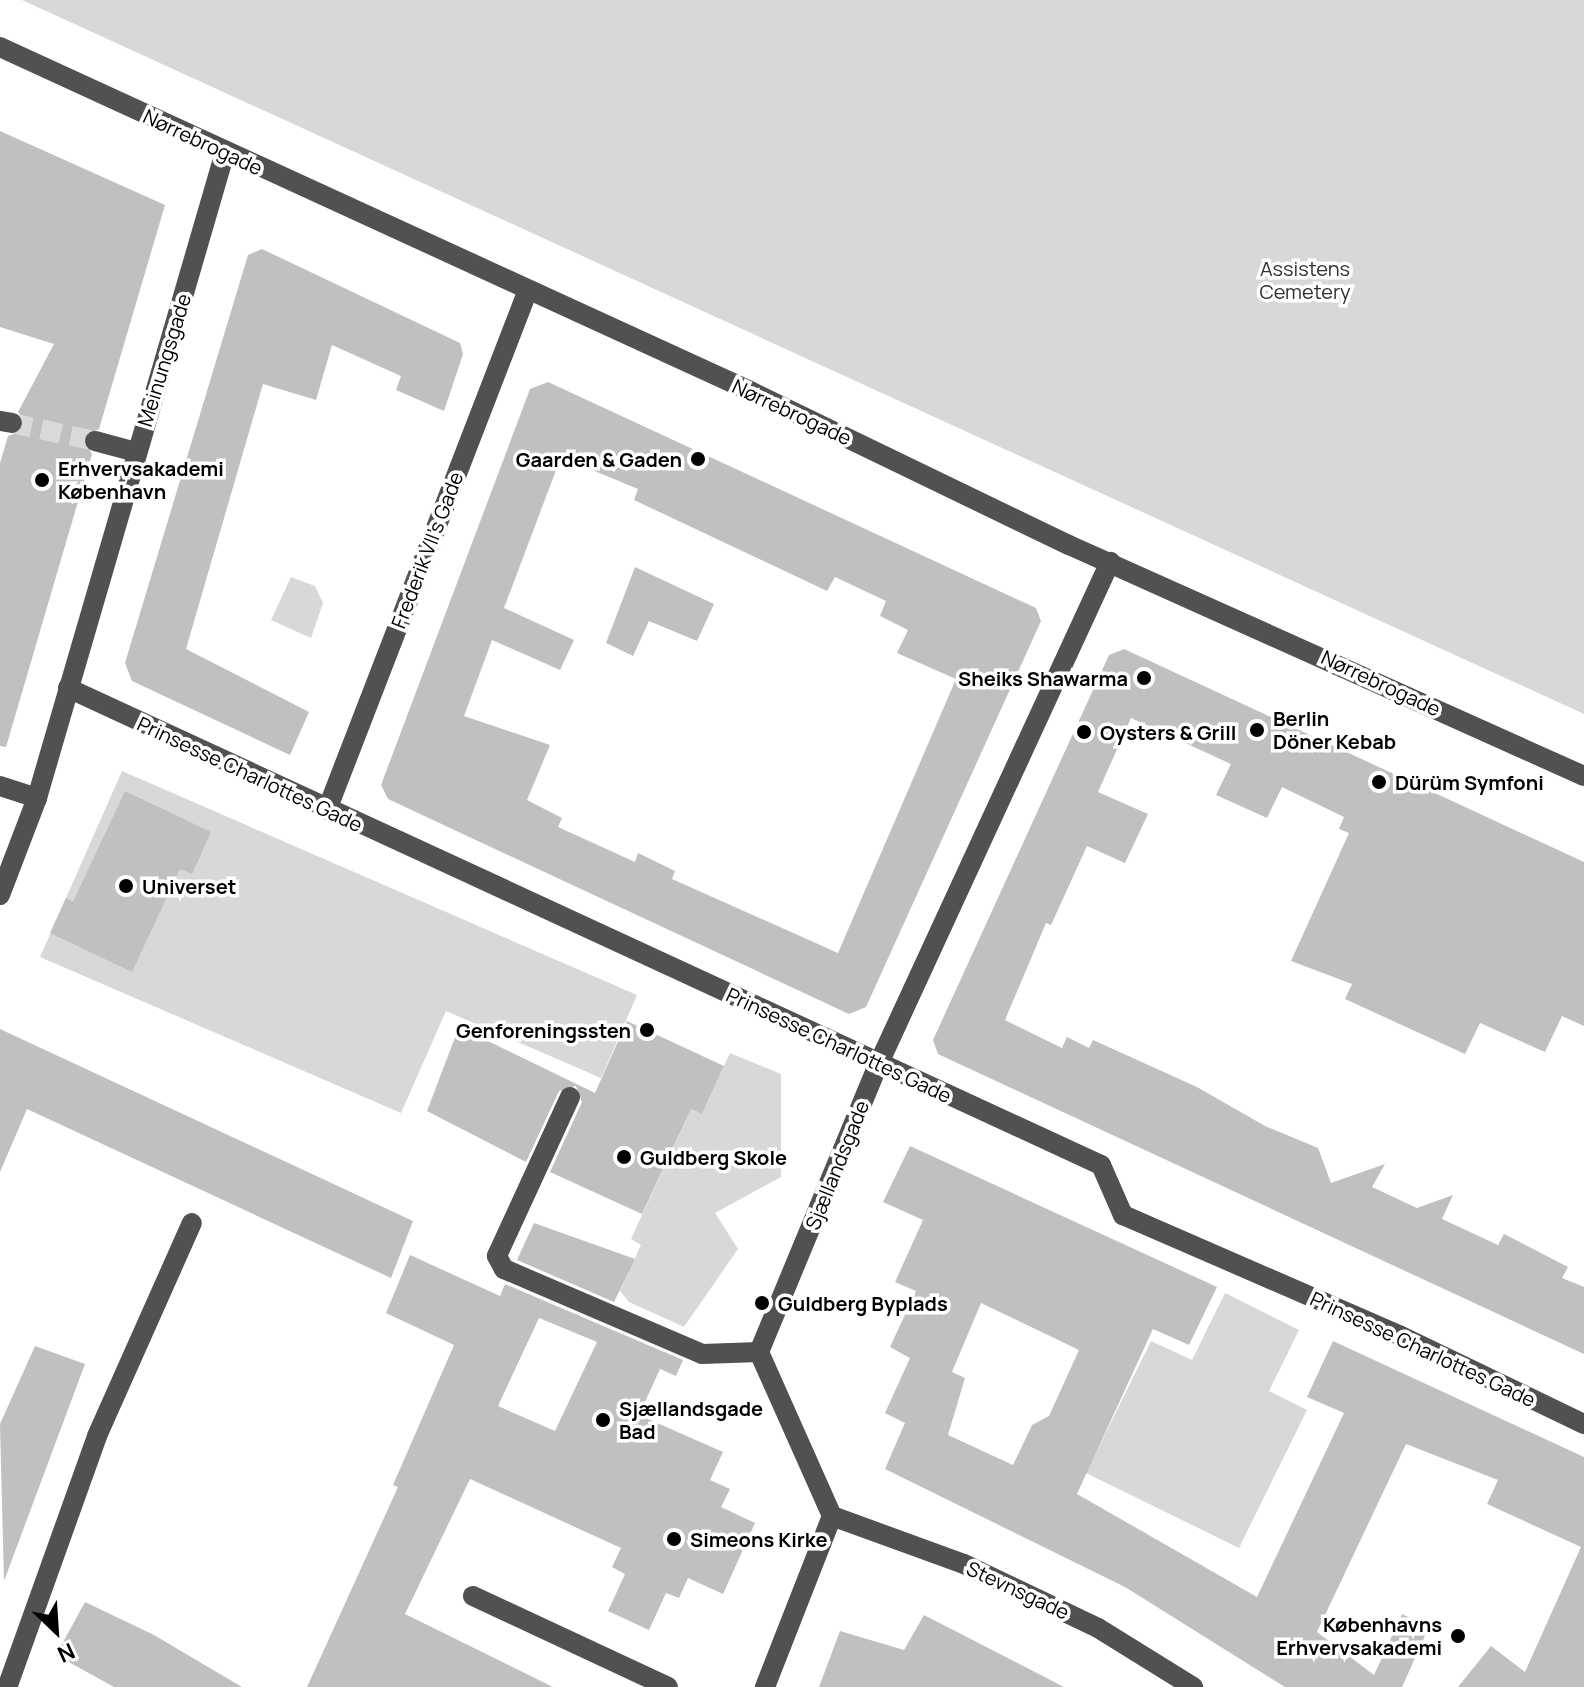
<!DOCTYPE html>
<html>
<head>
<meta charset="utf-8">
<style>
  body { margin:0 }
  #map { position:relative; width:1584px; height:1687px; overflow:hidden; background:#fff; font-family:Manrope,sans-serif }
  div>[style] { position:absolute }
  .green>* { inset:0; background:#d8d8d8 }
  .building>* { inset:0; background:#c0c0c0 }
  .minor-tunnel>* { height:20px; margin-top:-10px; transform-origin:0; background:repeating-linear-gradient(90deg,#d9d9d9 0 20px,transparent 0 30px) }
  .minor>* { height:20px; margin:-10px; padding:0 10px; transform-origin:10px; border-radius:10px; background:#515151 }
  .dots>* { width:22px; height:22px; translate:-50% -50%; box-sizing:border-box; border:4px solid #fff; border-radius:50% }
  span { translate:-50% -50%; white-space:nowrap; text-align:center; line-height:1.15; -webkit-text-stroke:7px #fff; paint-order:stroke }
  .street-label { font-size:20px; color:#000 }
  .park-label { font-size:20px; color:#2f2f2f }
  .poi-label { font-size:20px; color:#000; font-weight:700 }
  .right { translate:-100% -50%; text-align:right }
  .left { translate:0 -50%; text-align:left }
  .north { position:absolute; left:16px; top:1591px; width:80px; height:80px; -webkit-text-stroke:6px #fff; paint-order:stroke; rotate:155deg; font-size:22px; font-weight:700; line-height:32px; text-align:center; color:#000 }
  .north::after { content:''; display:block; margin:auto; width:28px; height:36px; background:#000; clip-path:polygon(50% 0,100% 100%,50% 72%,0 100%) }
</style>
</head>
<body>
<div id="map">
  <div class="green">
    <i style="clip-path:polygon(22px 0,1584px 0,1584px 714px,648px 286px)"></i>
    <i style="clip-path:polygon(291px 577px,315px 586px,323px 603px,311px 638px,271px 620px)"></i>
    <i style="clip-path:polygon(122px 771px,637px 995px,601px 1078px,446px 1011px,401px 1113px,40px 957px)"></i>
    <i style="clip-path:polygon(730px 1053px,781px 1074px,781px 1177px,715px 1213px,738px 1249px,684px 1327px,629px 1302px,620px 1291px,641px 1245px,631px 1239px,691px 1109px,702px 1114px)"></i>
    <i style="clip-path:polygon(1225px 1293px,1299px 1330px,1269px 1391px,1307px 1410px,1239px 1548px,1086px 1473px,1151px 1341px,1192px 1360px)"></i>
  </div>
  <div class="building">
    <i style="clip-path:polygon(0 131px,165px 205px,99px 429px,83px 437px,92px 454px,6px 747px,0 746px,0 463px,8px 436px,22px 431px,24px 419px,18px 412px,54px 344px,0 327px)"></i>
    <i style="clip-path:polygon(262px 249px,460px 343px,463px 354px,444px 411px,396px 390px,401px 376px,332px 345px,316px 400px,263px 384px,186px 649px,309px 712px,290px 755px,132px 681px,125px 663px,248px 255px)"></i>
    <i style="clip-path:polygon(evenodd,548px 382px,1036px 608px,1041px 621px,866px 1007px,849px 1014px,388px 799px,381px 785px,530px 389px,548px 382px,561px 457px,638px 489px,634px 500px,827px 591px,835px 577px,886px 601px,880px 616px,908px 630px,897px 653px,956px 679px,838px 953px,672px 879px,675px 871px,638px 853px,635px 862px,558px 827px,562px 818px,527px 800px,550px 745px,464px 716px,492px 640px,560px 670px,574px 640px,504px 608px,561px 457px)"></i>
    <i style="clip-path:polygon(635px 567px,714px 604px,697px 641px,649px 621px,633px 656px,606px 643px)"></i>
    <i style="clip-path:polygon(1124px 649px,1584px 862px,1584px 1026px,1562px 1016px,1545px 1052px,1480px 1023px,1465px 1054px,1345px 999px,1352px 984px,1291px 961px,1349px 833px,1339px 829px,1344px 817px,1282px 787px,1267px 818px,1216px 795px,1231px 764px,1131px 718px,1098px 792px,1148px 814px,1125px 863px,1087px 846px,1051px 925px,1046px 923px,1005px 1020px,1062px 1048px,1067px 1037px,1089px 1048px,1093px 1040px,1197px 1087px,1265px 1126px,1318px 1148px,1331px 1183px,1385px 1164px,1372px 1187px,1417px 1208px,1453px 1195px,1442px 1219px,1498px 1245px,1504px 1234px,1568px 1267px,1562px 1278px,1584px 1287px,1584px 1354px,938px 1054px,933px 1040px,1109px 655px)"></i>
    <i style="clip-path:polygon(125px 791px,211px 832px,192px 874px,180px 869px,132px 972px,50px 933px,66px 898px,73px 902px)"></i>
    <i style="clip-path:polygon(627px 1021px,724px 1066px,702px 1114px,691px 1109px,642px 1214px,550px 1172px,582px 1102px,576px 1086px,559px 1091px,526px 1162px,427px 1111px,459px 1027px,595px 1093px)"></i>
    <i style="clip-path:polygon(0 1029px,413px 1221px,391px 1278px,27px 1109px,0 1172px)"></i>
    <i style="clip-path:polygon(evenodd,910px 1146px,1217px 1287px,1189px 1345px,1153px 1329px,1077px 1494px,1257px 1597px,1344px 1413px,1307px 1397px,1333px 1341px,1584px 1457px,1584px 1687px,1458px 1687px,1491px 1646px,1525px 1672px,1581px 1547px,1487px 1504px,1498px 1480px,1406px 1444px,1317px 1632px,1374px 1675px,1402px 1614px,1429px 1627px,1402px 1687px,1285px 1687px,1125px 1587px,885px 1469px,905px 1423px,885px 1413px,910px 1358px,890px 1347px,916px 1291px,895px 1282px,923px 1220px,883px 1202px,910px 1146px,981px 1303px,1079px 1350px,1049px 1416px,1032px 1425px,1013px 1465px,948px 1435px,965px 1378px,952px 1372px,981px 1303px)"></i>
    <i style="clip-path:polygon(534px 1223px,635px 1259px,614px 1302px,517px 1260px)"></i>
    <i style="clip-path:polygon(evenodd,410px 1255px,500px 1296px,505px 1284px,683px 1360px,676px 1376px,660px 1369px,639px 1415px,723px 1452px,710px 1480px,730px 1489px,721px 1507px,755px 1523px,723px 1594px,688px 1578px,679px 1598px,666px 1593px,649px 1630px,608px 1611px,625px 1574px,612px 1567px,621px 1548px,470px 1479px,405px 1614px,553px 1687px,307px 1687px,398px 1487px,393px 1485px,454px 1345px,386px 1313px,410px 1255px,539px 1318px,597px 1342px,555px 1431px,498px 1406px,539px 1318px)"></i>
    <i style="clip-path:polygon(35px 1346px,85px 1364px,4px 1581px,0 1424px)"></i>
    <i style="clip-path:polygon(85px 1602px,154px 1635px,242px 1687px,114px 1687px,56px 1655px)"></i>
    <i style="clip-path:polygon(924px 1615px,1064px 1687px,819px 1687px,840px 1631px,904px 1650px)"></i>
  </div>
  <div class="minor-tunnel">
    <i style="left:12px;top:423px;width:85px;rotate:12.2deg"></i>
  </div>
  <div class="minor">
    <i style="left:0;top:47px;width:825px;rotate:24.64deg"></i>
    <i style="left:750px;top:391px;width:354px;rotate:25.8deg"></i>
    <i style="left:1069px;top:545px;width:564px;rotate:24.16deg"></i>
    <i style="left:0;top:421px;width:12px;rotate:9deg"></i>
    <i style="left:95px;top:441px;width:42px;rotate:15deg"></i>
    <i style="left:68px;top:688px;width:1138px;rotate:24.79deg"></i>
    <i style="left:1101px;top:1165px;width:55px;rotate:66.3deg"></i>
    <i style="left:1123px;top:1215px;width:303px;rotate:23.5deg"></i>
    <i style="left:1401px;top:1336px;width:203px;rotate:25.7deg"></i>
    <i style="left:0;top:786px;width:39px;rotate:18deg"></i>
    <i style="left:327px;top:810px;width:557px;rotate:-68.87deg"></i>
    <i style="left:0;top:895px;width:104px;rotate:-69.1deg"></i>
    <i style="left:37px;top:798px;width:673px;rotate:-73.77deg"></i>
    <i style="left:570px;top:1097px;width:175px;rotate:114.7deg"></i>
    <i style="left:497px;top:1256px;width:15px;rotate:62deg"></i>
    <i style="left:504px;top:1269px;width:215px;rotate:23.2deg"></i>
    <i style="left:702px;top:1354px;width:57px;rotate:-2deg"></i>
    <i style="left:832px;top:1516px;width:140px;rotate:20deg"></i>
    <i style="left:964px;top:1564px;width:148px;rotate:25.5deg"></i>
    <i style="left:1098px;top:1628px;width:112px;rotate:31.8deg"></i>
    <i style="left:473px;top:1596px;width:215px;rotate:25deg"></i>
    <i style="left:8px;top:1685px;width:264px;rotate:-70.3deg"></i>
    <i style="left:97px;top:1436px;width:233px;rotate:-66deg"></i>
    <i style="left:765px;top:1687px;width:184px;rotate:-68.6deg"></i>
    <i style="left:832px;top:1516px;width:180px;rotate:-114deg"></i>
    <i style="left:759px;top:1352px;width:313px;rotate:-67.5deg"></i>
    <i style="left:879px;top:1063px;width:552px;rotate:-65.25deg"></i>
  </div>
  <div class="dots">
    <i style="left:698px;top:459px;background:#000"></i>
    <i style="left:42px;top:480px;background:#000"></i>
    <i style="left:1144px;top:678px;background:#000"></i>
    <i style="left:1257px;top:730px;background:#000"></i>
    <i style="left:1084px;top:732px;background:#000"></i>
    <i style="left:1379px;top:782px;background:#000"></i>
    <i style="left:126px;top:886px;background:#000"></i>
    <i style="left:647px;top:1030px;background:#000"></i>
    <i style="left:624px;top:1157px;background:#000"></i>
    <i style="left:762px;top:1303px;background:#000"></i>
    <i style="left:603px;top:1420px;background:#000"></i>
    <i style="left:674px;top:1539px;background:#000"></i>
    <i style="left:1458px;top:1636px;background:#000"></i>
  </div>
  <div class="street-label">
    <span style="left:203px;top:142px;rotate:25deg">Nørrebrogade</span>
    <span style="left:164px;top:360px;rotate:-73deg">Meinungsgade</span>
    <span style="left:792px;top:412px;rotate:25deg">Nørrebrogade</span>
    <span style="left:427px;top:550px;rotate:-69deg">Frederik VII's Gade</span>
    <span style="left:1381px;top:683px;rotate:25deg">Nørrebrogade</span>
    <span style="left:250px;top:774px;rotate:25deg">Prinsesse Charlottes Gade</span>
    <span style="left:839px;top:1045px;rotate:25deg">Prinsesse Charlottes Gade</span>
    <span style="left:837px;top:1165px;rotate:-68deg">Sjællandsgade</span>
    <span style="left:1423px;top:1349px;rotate:25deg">Prinsesse Charlottes Gade</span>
    <span style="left:1018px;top:1590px;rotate:25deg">Stevnsgade</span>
  </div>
  <div class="park-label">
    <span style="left:1305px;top:280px">Assistens<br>Cemetery</span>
  </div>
  <div class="poi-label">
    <span class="right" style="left:682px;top:459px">Gaarden &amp; Gaden</span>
    <span class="left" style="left:58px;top:480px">Erhvervsakademi<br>København</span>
    <span class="right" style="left:1128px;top:678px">Sheiks Shawarma</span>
    <span class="left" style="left:1273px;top:730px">Berlin<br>Döner Kebab</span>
    <span class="left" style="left:1100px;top:732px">Oysters &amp; Grill</span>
    <span class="left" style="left:1395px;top:782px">Dürüm Symfoni</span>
    <span class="left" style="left:142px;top:886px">Universet</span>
    <span class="right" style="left:631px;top:1030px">Genforeningssten</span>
    <span class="left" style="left:640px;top:1157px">Guldberg Skole</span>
    <span class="left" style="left:778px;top:1303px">Guldberg Byplads</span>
    <span class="left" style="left:619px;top:1420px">Sjællandsgade<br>Bad</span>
    <span class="left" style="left:690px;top:1539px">Simeons Kirke</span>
    <span class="right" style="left:1442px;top:1636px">Københavns<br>Erhvervsakademi</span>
  </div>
  <div class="north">N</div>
</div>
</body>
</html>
